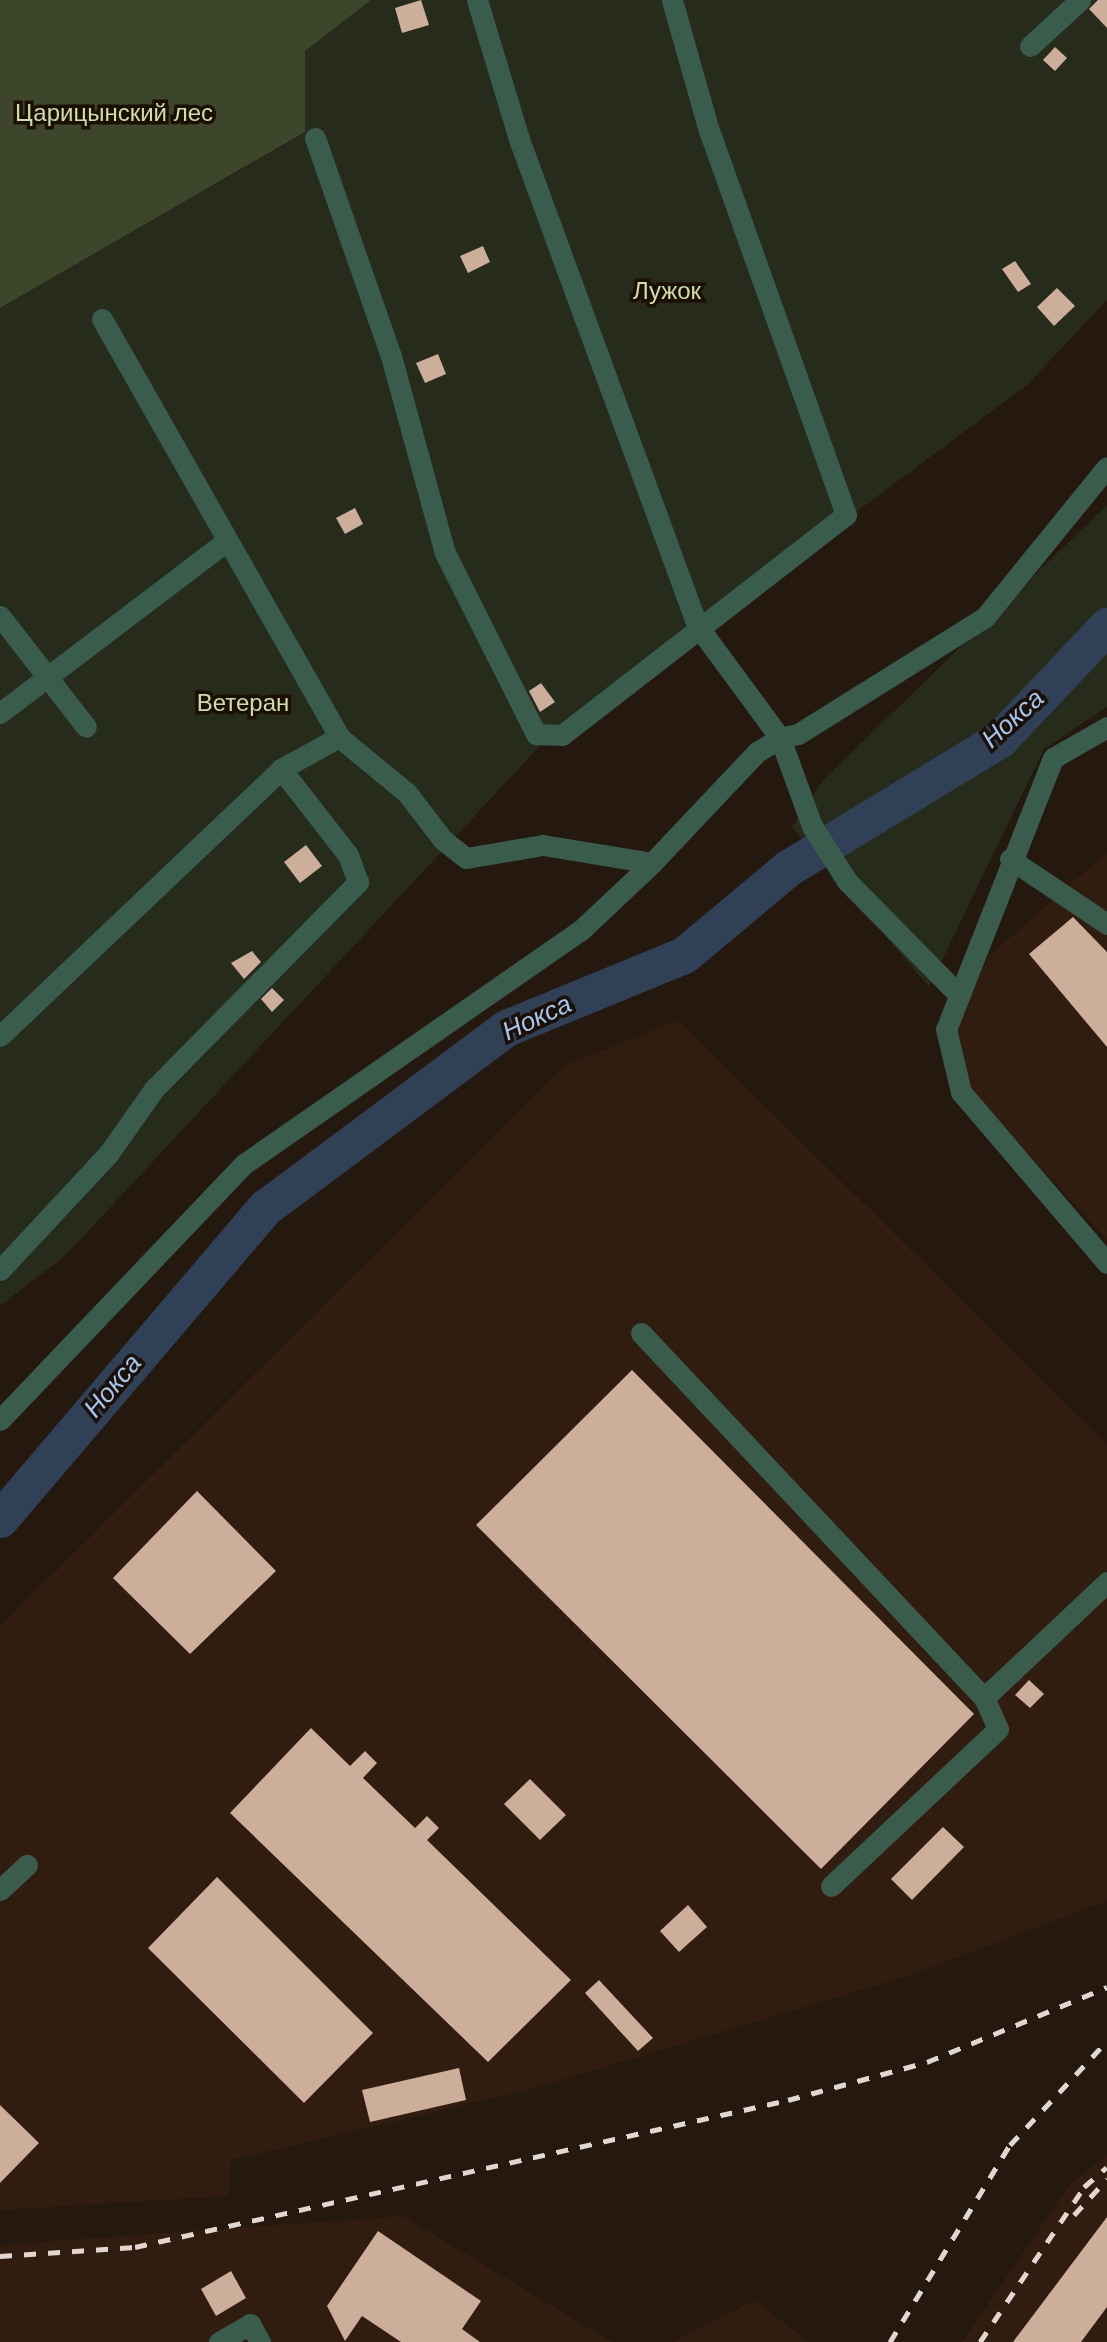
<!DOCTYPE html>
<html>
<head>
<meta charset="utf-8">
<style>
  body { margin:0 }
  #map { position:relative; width:1107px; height:2342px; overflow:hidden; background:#25180e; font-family:Helvetica,sans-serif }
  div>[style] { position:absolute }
  .built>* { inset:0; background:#301d0f }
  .green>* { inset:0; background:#262b1c }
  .forest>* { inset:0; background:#3d462b }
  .river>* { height:37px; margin:-18.5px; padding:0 18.5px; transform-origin:18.5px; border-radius:18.5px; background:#304157 }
  .building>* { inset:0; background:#ccae9a }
  .minor>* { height:21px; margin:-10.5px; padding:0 10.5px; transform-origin:10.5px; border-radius:10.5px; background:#395c4d }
  .rail>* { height:5px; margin-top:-2.5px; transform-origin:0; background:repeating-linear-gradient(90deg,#e1d7d0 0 12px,transparent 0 24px) }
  span { translate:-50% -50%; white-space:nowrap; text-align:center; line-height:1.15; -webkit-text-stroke:7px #1b0f06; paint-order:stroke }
  .park-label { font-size:24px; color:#ccdfa9 }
  .water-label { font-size:26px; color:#a2c5f2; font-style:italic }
</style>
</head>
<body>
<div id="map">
  <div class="built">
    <i style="clip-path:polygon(1107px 852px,1107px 1240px,971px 1091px,955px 1029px,989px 956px)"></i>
    <i style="clip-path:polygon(678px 1020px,1107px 1444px,1107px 1901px,908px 1976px,525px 2091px,231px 2160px,229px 2196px,0 2210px,0 1627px,564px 1066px)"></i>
    <i style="clip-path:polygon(1107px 2155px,1107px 2342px,962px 2342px,1070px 2184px)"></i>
    <i style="clip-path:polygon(403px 2216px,612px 2342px,0 2342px,0 2245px)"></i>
    <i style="clip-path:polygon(755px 2300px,808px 2342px,673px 2342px)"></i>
  </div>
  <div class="green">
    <i style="clip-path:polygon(371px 0,1107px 0,1107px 300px,1027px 385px,537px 749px,65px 1256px,0 1306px,0 308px,304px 133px,304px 51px)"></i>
    <i style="clip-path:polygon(1107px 505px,1107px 707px,1044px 749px,929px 987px,792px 827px,823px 780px)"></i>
  </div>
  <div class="forest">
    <i style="clip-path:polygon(0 0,371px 0,305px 51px,305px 132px,0 308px)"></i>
  </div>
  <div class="river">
    <i style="left:0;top:1519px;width:410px;rotate:-49.6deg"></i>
    <i style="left:266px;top:1207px;width:299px;rotate:-36.7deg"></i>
    <i style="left:506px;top:1028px;width:192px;rotate:-22.3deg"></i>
    <i style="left:684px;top:955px;width:136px;rotate:-39.9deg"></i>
    <i style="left:788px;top:868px;width:248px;rotate:-31.3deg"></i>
    <i style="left:1000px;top:739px;width:156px;rotate:-46.6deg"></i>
  </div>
  <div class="building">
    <i style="clip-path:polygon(421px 0,429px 25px,402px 33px,395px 8px)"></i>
    <i style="clip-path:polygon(1098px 0,1107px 0,1107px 28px,1089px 9px)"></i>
    <i style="clip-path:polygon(1055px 47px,1067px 58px,1055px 71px,1043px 60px)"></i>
    <i style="clip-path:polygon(483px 246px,490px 262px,468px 273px,460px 256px)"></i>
    <i style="clip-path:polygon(1015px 261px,1031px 284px,1018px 292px,1002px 269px)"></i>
    <i style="clip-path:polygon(1057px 288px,1075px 306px,1054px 326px,1037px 307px)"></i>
    <i style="clip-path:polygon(438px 354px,446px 374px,425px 383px,416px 363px)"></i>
    <i style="clip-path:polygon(355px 508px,363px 524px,345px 534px,336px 518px)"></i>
    <i style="clip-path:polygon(541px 683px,555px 702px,540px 712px,529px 691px)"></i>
    <i style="clip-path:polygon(306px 845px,322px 866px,300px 883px,284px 862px)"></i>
    <i style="clip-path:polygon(1073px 917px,1107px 952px,1107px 1047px,1029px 954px)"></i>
    <i style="clip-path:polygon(252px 951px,261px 962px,244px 979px,231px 963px)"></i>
    <i style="clip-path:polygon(272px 988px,284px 1000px,272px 1012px,261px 999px)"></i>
    <i style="clip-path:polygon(632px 1370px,974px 1714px,821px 1869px,476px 1525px)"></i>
    <i style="clip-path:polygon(197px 1491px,276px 1571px,190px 1654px,113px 1578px)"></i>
    <i style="clip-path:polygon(1029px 1680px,1044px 1694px,1030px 1708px,1015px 1695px)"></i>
    <i style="clip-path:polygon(311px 1728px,350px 1766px,365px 1751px,377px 1763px,363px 1778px,415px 1828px,427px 1816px,439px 1828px,427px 1840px,571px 1980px,488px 2062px,230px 1813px)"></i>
    <i style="clip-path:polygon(530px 1779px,566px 1815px,540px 1840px,504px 1804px)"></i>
    <i style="clip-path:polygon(943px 1827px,964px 1847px,912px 1900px,891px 1879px)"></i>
    <i style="clip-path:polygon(217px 1877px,373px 2033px,304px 2103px,148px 1948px)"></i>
    <i style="clip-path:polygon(688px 1905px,707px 1927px,679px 1952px,660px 1931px)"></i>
    <i style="clip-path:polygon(599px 1980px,653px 2038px,638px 2051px,585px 1993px)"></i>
    <i style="clip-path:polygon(459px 2068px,466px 2100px,370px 2122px,362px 2090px)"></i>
    <i style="clip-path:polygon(0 2105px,39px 2143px,0 2183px)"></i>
    <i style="clip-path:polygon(1107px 2217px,1107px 2307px,1081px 2342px,1013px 2342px)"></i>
    <i style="clip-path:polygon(378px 2231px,481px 2301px,462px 2329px,480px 2342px,401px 2342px,362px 2316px,345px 2341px,327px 2306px)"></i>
    <i style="clip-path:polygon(231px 2271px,246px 2298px,216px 2316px,201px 2289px)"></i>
  </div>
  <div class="minor">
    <i style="left:1030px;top:46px;width:68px;rotate:-42.6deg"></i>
    <i style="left:315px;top:138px;width:231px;rotate:70.8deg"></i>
    <i style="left:391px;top:356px;width:204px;rotate:74.7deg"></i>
    <i style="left:445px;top:553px;width:203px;rotate:63.3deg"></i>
    <i style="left:536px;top:734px;width:26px;rotate:2deg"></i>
    <i style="left:562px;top:735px;width:359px;rotate:-37.8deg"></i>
    <i style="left:846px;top:515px;width:408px;rotate:-109.6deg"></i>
    <i style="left:709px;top:131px;width:136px;rotate:-105.8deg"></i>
    <i style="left:102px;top:319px;width:481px;rotate:60.4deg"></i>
    <i style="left:339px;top:737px;width:88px;rotate:39.5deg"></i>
    <i style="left:407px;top:793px;width:59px;rotate:52.5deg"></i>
    <i style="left:443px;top:840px;width:29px;rotate:38deg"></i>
    <i style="left:466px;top:858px;width:78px;rotate:-9.6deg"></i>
    <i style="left:543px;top:845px;width:110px;rotate:9.4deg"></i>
    <i style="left:652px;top:863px;width:153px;rotate:-46.6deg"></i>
    <i style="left:757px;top:752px;width:27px;rotate:-31deg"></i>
    <i style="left:780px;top:738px;width:140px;rotate:-126.3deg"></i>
    <i style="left:697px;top:625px;width:518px;rotate:-110.12deg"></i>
    <i style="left:519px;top:139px;width:145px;rotate:-106.8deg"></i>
    <i style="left:0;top:616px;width:140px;rotate:52.2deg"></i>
    <i style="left:0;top:713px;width:285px;rotate:-37.2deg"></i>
    <i style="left:1107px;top:727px;width:62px;rotate:150.1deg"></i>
    <i style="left:1053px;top:758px;width:291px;rotate:111.5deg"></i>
    <i style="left:946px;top:1029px;width:65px;rotate:76.6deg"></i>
    <i style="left:961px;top:1092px;width:225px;rotate:49.5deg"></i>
    <i style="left:1010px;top:859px;width:117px;rotate:33.8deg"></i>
    <i style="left:958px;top:994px;width:158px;rotate:-134.5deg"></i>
    <i style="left:847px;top:881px;width:65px;rotate:-122.5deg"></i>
    <i style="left:812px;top:826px;width:94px;rotate:-110deg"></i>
    <i style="left:780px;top:738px;width:18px;rotate:-13deg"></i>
    <i style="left:798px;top:734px;width:221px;rotate:-32deg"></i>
    <i style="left:985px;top:617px;width:193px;rotate:-50.9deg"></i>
    <i style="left:0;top:1036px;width:388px;rotate:-43.5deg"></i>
    <i style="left:281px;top:769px;width:66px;rotate:-28.9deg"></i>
    <i style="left:0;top:1270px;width:160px;rotate:-47deg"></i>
    <i style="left:109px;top:1153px;width:78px;rotate:-54.9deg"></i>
    <i style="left:154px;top:1089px;width:291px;rotate:-45.4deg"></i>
    <i style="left:358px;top:882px;width:29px;rotate:-110deg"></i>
    <i style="left:348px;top:855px;width:109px;rotate:-127.9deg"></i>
    <i style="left:641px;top:1333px;width:501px;rotate:46.78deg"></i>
    <i style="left:984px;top:1698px;width:169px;rotate:-43.3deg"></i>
    <i style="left:0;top:1420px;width:354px;rotate:-46.4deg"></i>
    <i style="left:244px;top:1164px;width:410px;rotate:-34.8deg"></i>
    <i style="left:581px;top:930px;width:98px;rotate:-43.3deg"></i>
    <i style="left:831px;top:1886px;width:229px;rotate:-43.2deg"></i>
    <i style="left:998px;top:1729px;width:34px;rotate:-114deg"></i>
    <i style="left:0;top:1890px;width:37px;rotate:-43deg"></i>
    <i style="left:219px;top:2342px;width:36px;rotate:-30deg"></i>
    <i style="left:250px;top:2324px;width:21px;rotate:61deg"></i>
  </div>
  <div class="rail">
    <i style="left:1074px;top:2215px;width:49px;rotate:-47.5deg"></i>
    <i style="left:0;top:2256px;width:135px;rotate:-3.8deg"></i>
    <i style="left:135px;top:2247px;width:669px;rotate:-12.69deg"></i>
    <i style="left:788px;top:2100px;width:144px;rotate:-15.3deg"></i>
    <i style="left:927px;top:2062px;width:195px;rotate:-22.6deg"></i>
    <i style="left:890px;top:2342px;width:231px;rotate:-58.7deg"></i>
    <i style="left:1010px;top:2145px;width:142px;rotate:-47deg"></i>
    <i style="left:980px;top:2342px;width:187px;rotate:-56.1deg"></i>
    <i style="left:1084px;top:2187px;width:30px;rotate:-41deg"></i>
  </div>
  <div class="park-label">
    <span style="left:114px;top:113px">Царицынский лес</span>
    <span style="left:667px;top:291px">Лужок</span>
    <span style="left:243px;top:703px">Ветеран</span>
  </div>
  <div class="water-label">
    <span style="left:1013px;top:719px;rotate:-42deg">Нокса</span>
    <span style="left:537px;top:1018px;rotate:-25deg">Нокса</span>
    <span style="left:113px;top:1386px;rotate:-50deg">Нокса</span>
  </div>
</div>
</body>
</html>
